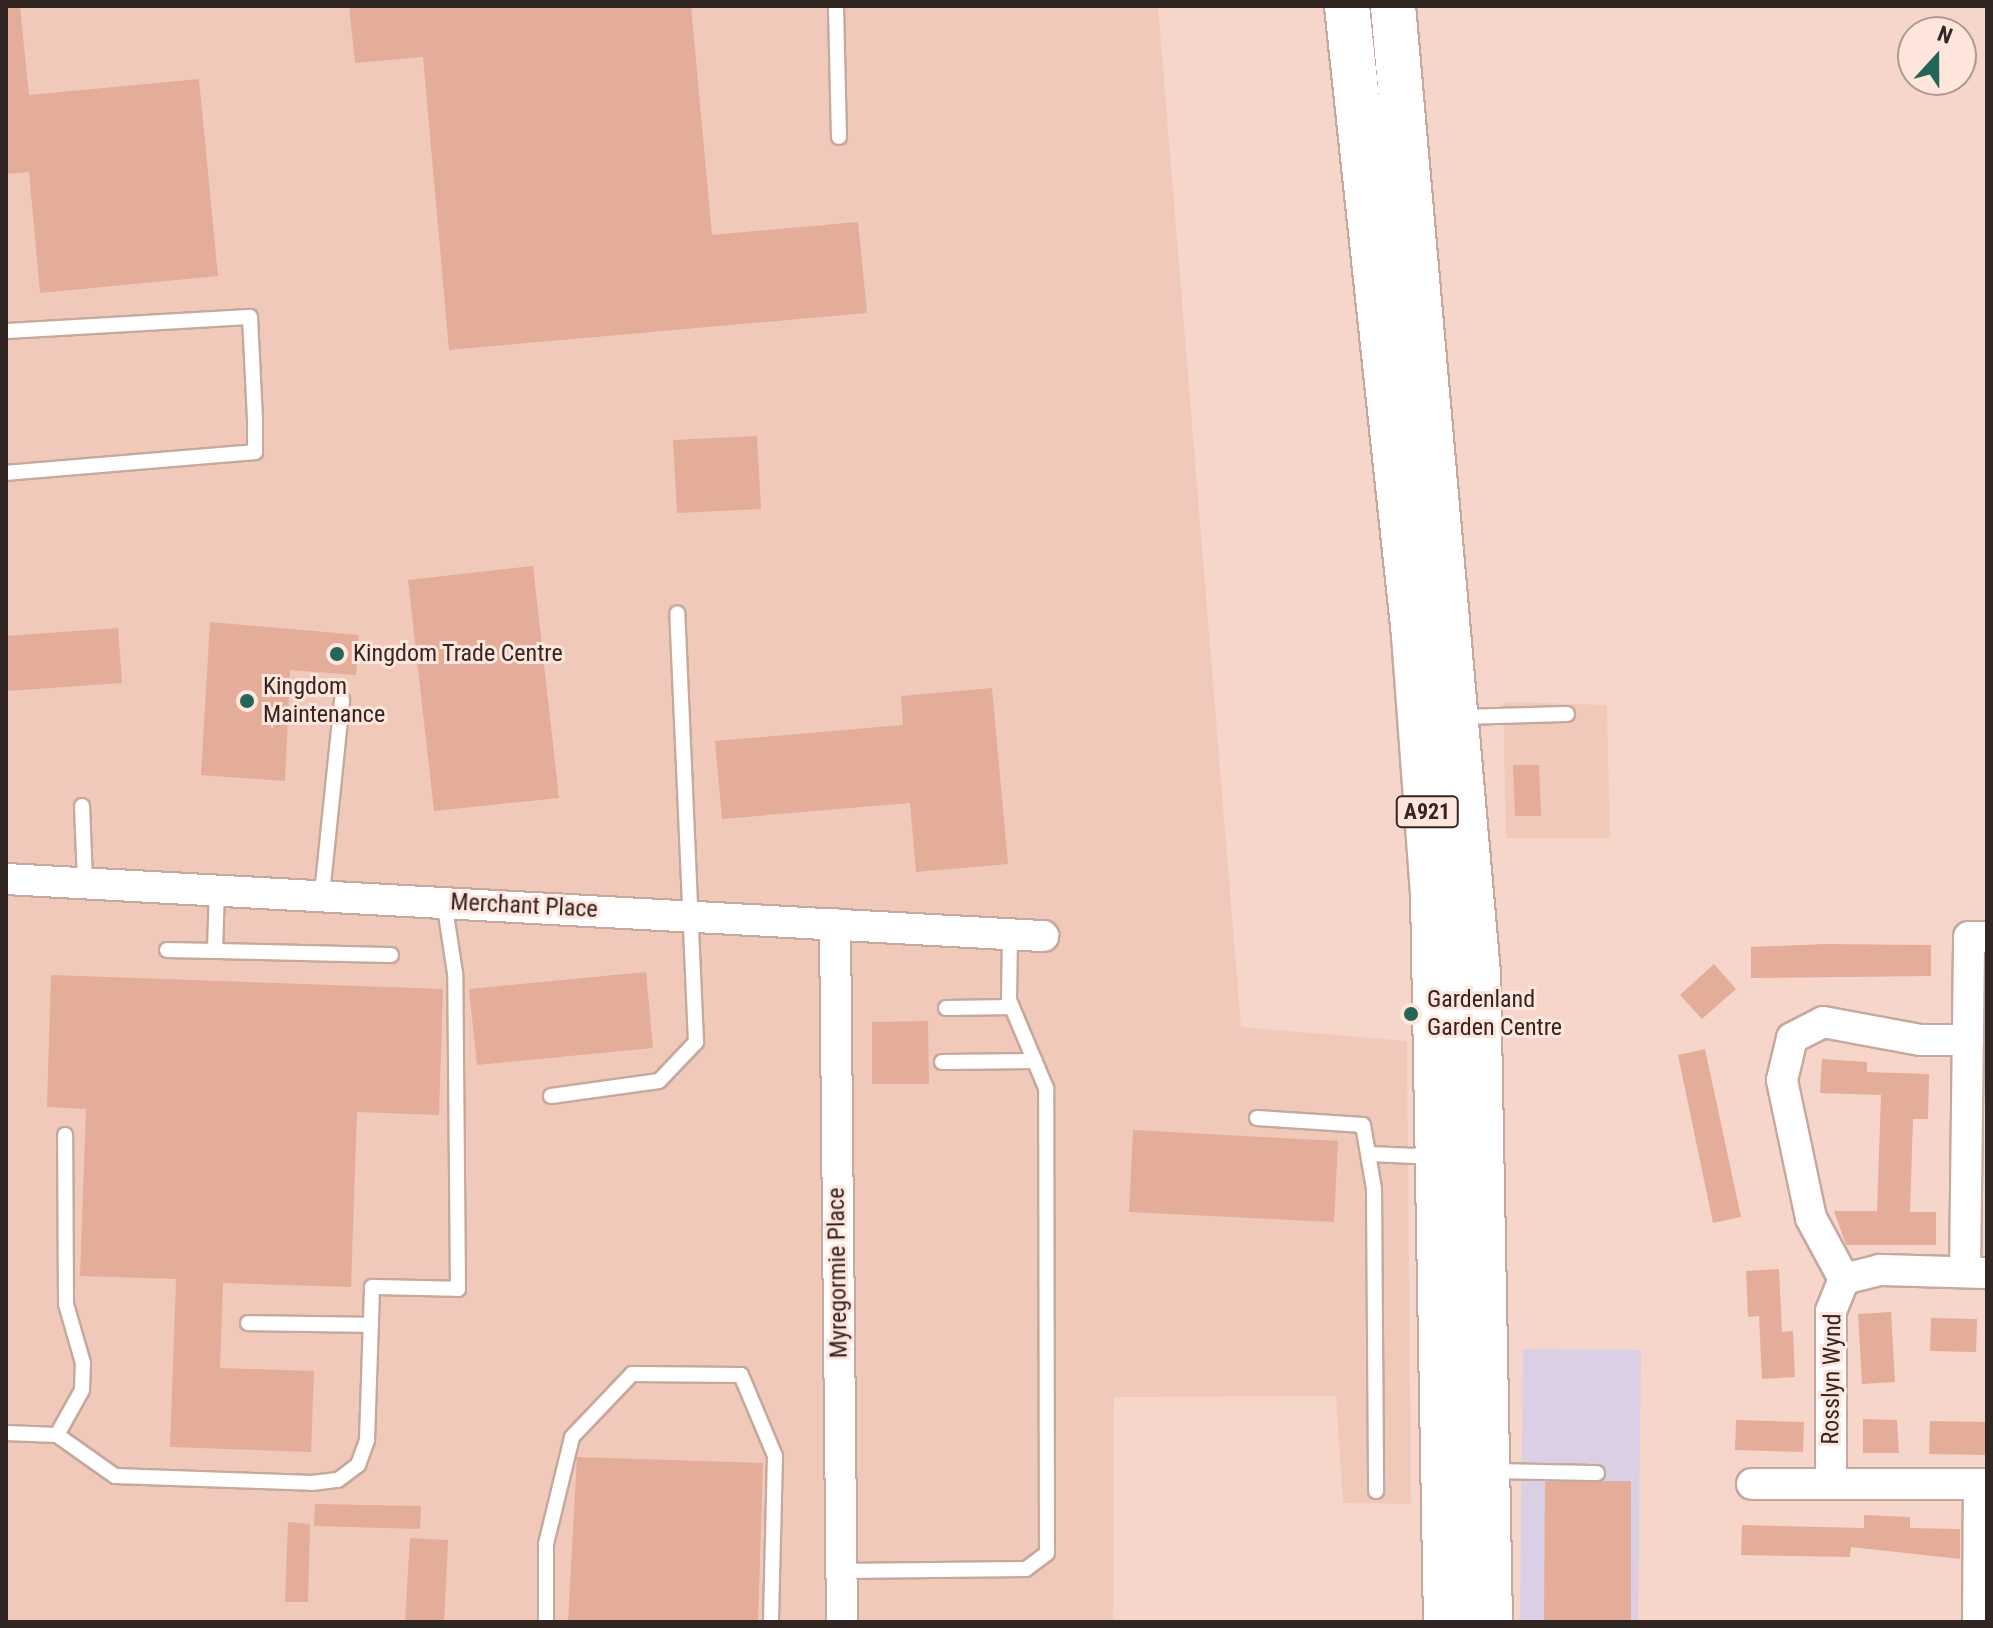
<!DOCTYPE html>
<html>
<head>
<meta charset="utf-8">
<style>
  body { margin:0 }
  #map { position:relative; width:1993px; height:1628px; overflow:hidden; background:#f6d6ca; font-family:"Roboto Condensed",sans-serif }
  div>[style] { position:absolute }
  .commercial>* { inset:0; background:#dacfe4 }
  .built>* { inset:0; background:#f0c9bb }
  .building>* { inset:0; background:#e3ad9a }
  .roads { filter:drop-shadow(2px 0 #c6a89d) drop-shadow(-2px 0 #c6a89d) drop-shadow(0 2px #c6a89d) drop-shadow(0 -2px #c6a89d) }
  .service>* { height:14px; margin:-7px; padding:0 7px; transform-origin:7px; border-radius:7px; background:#fff }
  .minor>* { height:30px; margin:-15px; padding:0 15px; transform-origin:15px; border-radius:15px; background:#fff }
  .primary>* { height:44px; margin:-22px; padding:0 22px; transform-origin:22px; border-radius:22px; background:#fff }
  .dots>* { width:22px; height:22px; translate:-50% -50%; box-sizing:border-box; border:4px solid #ffe5db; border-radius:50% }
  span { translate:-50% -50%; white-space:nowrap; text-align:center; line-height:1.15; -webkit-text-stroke:6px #ffe5db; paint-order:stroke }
  .shield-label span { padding:2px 6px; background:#ffe5db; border:2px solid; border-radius:6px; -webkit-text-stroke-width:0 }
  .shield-label { font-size:22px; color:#322622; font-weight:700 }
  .poi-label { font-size:24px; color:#322622 }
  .left { translate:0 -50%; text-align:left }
  .street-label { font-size:24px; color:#322622 }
  .frame { position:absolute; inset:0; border:8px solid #322622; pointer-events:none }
  .north { position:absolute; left:1897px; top:16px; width:80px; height:80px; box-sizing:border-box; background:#ffe5db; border:2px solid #ad9991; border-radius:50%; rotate:21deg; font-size:22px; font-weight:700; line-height:32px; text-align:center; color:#322622 }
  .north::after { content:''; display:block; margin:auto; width:28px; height:36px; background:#236657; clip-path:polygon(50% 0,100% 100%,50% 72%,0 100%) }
</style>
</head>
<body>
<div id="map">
  <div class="commercial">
    <i style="clip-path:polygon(1523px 1349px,1641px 1350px,1638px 1622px,1520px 1622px)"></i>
  </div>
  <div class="built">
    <i style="clip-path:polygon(6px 6px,1158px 6px,1241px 1027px,1407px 1041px,1411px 1504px,1343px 1503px,1336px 1396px,1114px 1397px,1113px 1622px,6px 1622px)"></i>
    <i style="clip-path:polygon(1503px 702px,1607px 705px,1610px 838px,1506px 838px)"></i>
  </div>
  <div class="building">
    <i style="clip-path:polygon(20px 6px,29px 95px,199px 79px,218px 276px,40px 293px,29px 172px,6px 174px,6px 7px)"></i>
    <i style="clip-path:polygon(349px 6px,691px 6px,712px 235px,858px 222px,867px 313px,449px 350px,423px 57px,355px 63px)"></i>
    <i style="clip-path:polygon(757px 436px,761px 509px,677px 513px,673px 440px)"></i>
    <i style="clip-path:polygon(533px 566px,559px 798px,434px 811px,408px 580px)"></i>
    <i style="clip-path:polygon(210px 622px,359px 635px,356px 675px,290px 670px,285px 781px,201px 775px)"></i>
    <i style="clip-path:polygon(118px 628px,122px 683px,6px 691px,6px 636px)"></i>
    <i style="clip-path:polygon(992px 688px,1008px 864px,916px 872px,910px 803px,722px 819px,715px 741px,903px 725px,901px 696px)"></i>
    <i style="clip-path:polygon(1513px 765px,1539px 765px,1541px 816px,1515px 816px)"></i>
    <i style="clip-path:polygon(1824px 944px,1931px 945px,1931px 976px,1751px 978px,1751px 947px)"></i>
    <i style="clip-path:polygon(1714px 964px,1736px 989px,1702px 1019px,1680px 995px)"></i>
    <i style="clip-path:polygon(646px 972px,653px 1048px,477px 1065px,469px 989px)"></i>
    <i style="clip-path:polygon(51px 975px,443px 989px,439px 1115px,357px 1112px,351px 1287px,223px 1283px,220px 1368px,314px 1371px,311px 1452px,170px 1447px,176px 1279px,80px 1276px,86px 1109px,47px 1107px)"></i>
    <i style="clip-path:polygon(928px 1021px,929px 1084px,872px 1084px,872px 1022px)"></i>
    <i style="clip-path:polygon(1705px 1049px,1741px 1217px,1713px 1223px,1678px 1055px)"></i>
    <i style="clip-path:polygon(1822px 1059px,1867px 1062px,1867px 1072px,1929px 1074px,1928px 1119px,1913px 1119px,1910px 1212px,1936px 1212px,1936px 1245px,1846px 1245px,1834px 1211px,1877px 1211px,1881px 1095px,1820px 1093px)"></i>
    <i style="clip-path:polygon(1133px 1130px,1338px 1141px,1334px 1222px,1129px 1212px)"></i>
    <i style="clip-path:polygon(1779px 1269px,1782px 1332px,1793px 1331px,1795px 1377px,1762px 1379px,1759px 1316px,1748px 1317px,1746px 1271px)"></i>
    <i style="clip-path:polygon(1891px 1312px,1895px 1382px,1862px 1384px,1858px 1314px)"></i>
    <i style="clip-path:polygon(1931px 1318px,1977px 1319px,1976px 1352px,1930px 1351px)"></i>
    <i style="clip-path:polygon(1863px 1419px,1897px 1420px,1899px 1453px,1863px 1453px)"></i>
    <i style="clip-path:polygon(1736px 1420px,1804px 1422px,1803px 1452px,1735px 1450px)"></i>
    <i style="clip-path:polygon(1930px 1421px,1987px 1422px,1987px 1455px,1929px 1454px)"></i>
    <i style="clip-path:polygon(577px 1457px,763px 1463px,758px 1622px,568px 1622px)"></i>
    <i style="clip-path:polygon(1603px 1481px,1631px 1481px,1631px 1622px,1544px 1622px,1545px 1482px)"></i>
    <i style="clip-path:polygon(315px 1504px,421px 1506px,420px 1529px,314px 1526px)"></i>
    <i style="clip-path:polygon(1864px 1515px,1910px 1517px,1910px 1528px,1960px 1529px,1960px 1559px,1851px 1547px,1850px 1557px,1741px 1555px,1742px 1525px,1864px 1528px)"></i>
    <i style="clip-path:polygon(288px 1522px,310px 1524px,308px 1602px,285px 1602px)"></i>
    <i style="clip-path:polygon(410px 1538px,448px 1540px,444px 1622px,405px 1622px)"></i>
  </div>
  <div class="roads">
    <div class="service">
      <i style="left:836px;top:6px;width:131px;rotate:88.7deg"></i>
      <i style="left:6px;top:331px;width:244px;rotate:-3.3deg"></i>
      <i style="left:250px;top:317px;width:101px;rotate:87.2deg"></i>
      <i style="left:255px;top:418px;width:34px;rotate:90deg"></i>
      <i style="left:255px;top:452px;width:250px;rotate:175.2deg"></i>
      <i style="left:1461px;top:717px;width:106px;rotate:-1.6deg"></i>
      <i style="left:82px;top:806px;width:75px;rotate:87.7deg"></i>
      <i style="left:322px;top:894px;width:195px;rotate:-84.1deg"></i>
      <i style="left:167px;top:950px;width:48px;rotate:1.2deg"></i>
      <i style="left:215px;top:951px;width:62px;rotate:-88.2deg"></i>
      <i style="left:215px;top:951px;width:176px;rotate:1.3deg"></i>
      <i style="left:946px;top:1008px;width:66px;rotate:-0.9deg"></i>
      <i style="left:942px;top:1062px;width:93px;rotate:-0.6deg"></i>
      <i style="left:551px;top:1096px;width:109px;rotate:-7.9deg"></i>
      <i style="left:659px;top:1081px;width:54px;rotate:-46.5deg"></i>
      <i style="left:696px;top:1042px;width:429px;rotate:-92.5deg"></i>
      <i style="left:1257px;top:1118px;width:106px;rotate:3.8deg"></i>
      <i style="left:1363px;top:1125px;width:65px;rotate:80.2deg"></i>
      <i style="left:1374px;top:1189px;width:302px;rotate:89.6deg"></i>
      <i style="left:1370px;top:1154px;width:45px;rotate:2.5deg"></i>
      <i style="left:1415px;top:1156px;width:18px;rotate:-22deg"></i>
      <i style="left:248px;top:1323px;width:123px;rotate:0.9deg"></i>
      <i style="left:6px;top:1433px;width:51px;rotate:2.2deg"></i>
      <i style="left:57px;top:1435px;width:71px;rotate:35.3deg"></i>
      <i style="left:115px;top:1476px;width:197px;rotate:2deg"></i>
      <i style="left:312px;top:1483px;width:26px;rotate:-7deg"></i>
      <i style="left:338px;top:1480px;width:25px;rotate:-37deg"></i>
      <i style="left:358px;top:1465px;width:27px;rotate:-70deg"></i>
      <i style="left:367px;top:1440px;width:153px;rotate:-88.1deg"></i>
      <i style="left:372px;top:1287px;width:86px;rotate:1.3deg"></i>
      <i style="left:458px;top:1289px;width:316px;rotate:-90.5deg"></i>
      <i style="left:455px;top:973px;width:73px;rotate:-98.7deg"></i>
      <i style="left:57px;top:1435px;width:51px;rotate:-60.9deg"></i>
      <i style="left:82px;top:1390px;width:27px;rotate:-88deg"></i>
      <i style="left:83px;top:1363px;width:61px;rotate:-106.1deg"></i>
      <i style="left:66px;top:1304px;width:169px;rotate:-90.3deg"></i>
      <i style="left:1490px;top:1471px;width:107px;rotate:1.1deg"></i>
      <i style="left:841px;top:1571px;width:185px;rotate:-0.6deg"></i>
      <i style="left:1026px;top:1569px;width:26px;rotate:-37deg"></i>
      <i style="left:1047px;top:1553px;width:465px;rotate:-90.1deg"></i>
      <i style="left:1046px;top:1088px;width:95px;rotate:-112.8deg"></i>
      <i style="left:1009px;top:1000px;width:66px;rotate:-89.1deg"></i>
      <i style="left:546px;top:1622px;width:78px;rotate:-90deg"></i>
      <i style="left:546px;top:1544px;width:110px;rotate:-76.3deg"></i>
      <i style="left:572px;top:1437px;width:87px;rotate:-46.4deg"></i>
      <i style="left:632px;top:1374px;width:109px;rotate:0.5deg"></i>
      <i style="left:741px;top:1375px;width:88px;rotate:67.2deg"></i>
      <i style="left:775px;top:1456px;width:166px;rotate:91.4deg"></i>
    </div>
    <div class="minor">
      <i style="left:6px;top:879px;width:1039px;rotate:3.15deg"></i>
      <i style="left:835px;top:924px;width:698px;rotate:89.43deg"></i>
      <i style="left:1965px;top:1272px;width:335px;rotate:-89.3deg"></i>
      <i style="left:1969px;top:937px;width:18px"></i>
      <i style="left:1844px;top:1279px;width:69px;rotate:-118.4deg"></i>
      <i style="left:1811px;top:1218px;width:141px;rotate:-101.9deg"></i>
      <i style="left:1782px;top:1080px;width:43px;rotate:-76.6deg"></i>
      <i style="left:1792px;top:1038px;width:35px;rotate:-27deg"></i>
      <i style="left:1823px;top:1022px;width:99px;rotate:10.5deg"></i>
      <i style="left:1920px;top:1040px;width:48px"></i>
      <i style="left:1831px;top:1482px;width:171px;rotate:-90deg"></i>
      <i style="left:1831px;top:1311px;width:35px;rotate:-68deg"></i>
      <i style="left:1844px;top:1279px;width:37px;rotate:-14deg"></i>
      <i style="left:1880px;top:1270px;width:107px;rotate:1.6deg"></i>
      <i style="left:1752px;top:1484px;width:235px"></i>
      <i style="left:1978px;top:1622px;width:138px;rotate:-89.6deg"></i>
    </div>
    <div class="primary">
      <i style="left:1347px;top:6px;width:633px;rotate:83.92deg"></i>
      <i style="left:1414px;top:635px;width:259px;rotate:85.8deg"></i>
      <i style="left:1433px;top:893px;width:729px;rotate:88.98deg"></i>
      <i style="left:1393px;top:6px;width:972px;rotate:84.98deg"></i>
      <i style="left:1478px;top:974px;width:648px;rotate:88.94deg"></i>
    </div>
  </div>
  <div class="dots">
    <i style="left:337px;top:654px;background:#236657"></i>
    <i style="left:247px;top:701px;background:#236657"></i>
    <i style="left:1411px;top:1014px;background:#236657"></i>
  </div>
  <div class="shield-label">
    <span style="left:1427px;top:812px">A921</span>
  </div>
  <div class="poi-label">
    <span class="left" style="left:353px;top:654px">Kingdom Trade Centre</span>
    <span class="left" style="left:263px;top:701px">Kingdom<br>Maintenance</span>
    <span class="left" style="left:1427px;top:1014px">Gardenland<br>Garden Centre</span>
  </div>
  <div class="street-label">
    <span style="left:524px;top:906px;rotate:3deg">Merchant Place</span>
    <span style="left:838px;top:1273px;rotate:-91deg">Myregormie Place</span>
    <span style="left:1832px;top:1379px;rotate:-89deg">Rosslyn Wynd</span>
  </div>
  <div class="frame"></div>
  <div class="north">N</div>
</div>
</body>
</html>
